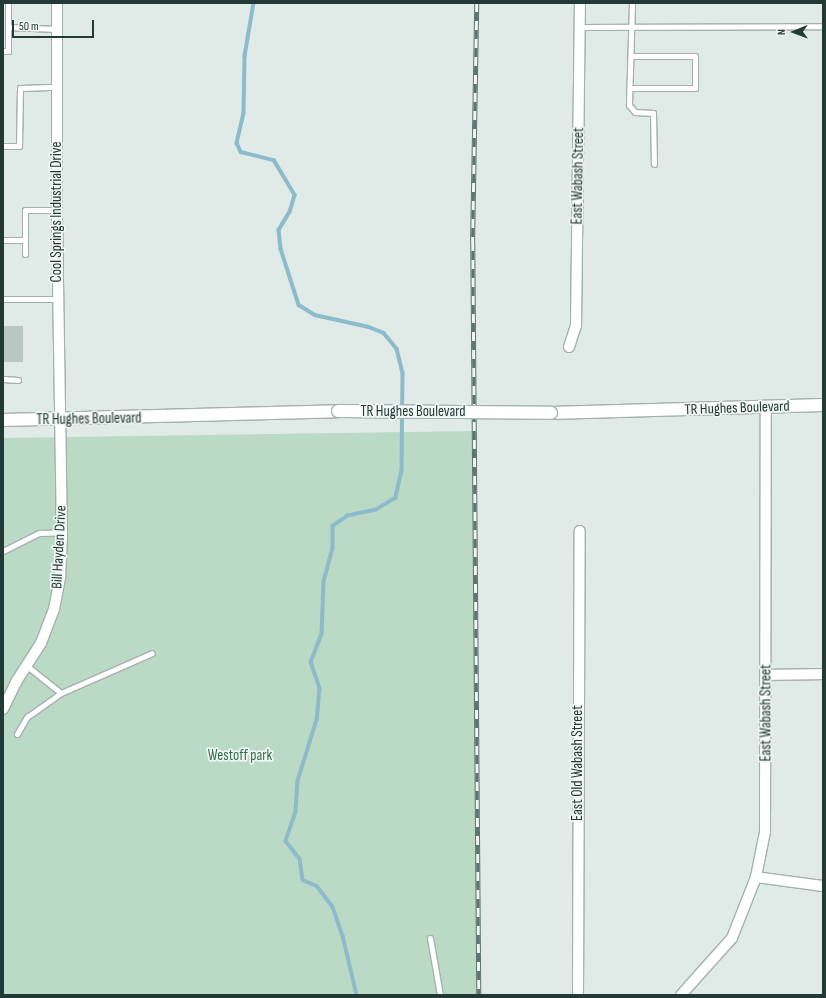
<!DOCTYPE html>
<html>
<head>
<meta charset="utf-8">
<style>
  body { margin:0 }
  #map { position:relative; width:826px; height:998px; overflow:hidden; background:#e0eae7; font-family:"Sofia Sans Condensed",sans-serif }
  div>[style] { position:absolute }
  .green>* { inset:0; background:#bbdac6 }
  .stream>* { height:3.5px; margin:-1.75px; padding:0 1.75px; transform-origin:1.75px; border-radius:1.75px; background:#8cbccb }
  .building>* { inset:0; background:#b9c7c3 }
  .roads { filter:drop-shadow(1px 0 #a3b1ae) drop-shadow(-1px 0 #a3b1ae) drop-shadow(0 1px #a3b1ae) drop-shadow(0 -1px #a3b1ae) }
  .lane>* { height:5px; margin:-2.5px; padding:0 2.5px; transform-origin:2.5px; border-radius:2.5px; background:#fff }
  .street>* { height:10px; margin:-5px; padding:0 5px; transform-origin:5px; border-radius:5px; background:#fff }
  .secondary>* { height:12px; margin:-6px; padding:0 6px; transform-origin:6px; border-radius:6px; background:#fff }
  .rail>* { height:4.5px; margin-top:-2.25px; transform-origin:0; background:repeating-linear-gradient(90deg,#f1f7f4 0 9px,#5d7571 0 18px); box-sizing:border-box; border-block:1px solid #5d7571 }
  .bridges { filter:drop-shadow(1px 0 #a0b5af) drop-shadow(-1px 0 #a0b5af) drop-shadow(0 1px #a0b5af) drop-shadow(0 -1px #a0b5af) }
  .secondary-bridge>* { height:12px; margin:-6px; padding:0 6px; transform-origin:6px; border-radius:6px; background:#fff }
  span { translate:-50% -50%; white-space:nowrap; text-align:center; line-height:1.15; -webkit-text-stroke:3.5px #f1f7f4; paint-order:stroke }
  .street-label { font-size:15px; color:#223935 }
  .park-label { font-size:15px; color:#306d4d }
  .frame { position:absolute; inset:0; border:4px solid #223935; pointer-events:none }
  .north { position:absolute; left:774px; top:12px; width:40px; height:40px; -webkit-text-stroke:3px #f1f7f4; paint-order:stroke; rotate:269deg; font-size:11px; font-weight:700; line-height:16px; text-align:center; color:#223935 }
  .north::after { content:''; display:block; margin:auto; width:14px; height:18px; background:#223935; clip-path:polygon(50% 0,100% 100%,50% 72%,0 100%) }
  .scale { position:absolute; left:12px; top:20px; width:82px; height:18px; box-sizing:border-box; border:2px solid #223935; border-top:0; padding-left:5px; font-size:12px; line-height:14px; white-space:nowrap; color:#223935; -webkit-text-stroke:3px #f1f7f4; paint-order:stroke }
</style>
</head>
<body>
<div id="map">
  <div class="green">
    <i style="clip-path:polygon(475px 431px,480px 995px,3px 995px,3px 438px)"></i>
  </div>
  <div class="stream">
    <i style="left:254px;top:3px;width:54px;rotate:99.6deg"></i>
    <i style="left:245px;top:56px;width:57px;rotate:91deg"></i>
    <i style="left:244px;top:113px;width:31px;rotate:103deg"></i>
    <i style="left:237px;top:143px;width:10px;rotate:66deg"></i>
    <i style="left:241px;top:152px;width:34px;rotate:14deg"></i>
    <i style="left:274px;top:160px;width:41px;rotate:59deg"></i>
    <i style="left:295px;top:195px;width:18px;rotate:106deg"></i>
    <i style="left:290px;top:212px;width:21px;rotate:121deg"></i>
    <i style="left:279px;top:230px;width:19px;rotate:84deg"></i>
    <i style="left:281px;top:249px;width:59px;rotate:72.2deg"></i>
    <i style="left:299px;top:305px;width:19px;rotate:32deg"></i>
    <i style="left:315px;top:315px;width:55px;rotate:12.5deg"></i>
    <i style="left:369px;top:327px;width:16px;rotate:22deg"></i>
    <i style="left:384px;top:333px;width:21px;rotate:51deg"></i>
    <i style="left:397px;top:349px;width:25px;rotate:76deg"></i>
    <i style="left:403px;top:373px;width:98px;rotate:90.6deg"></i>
    <i style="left:402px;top:471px;width:28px;rotate:103deg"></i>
    <i style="left:396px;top:498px;width:23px;rotate:149deg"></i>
    <i style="left:376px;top:510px;width:29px;rotate:168deg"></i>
    <i style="left:348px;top:516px;width:18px;rotate:146deg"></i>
    <i style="left:333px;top:526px;width:22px;rotate:90deg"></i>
    <i style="left:333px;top:548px;width:35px;rotate:105deg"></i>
    <i style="left:324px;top:582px;width:52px;rotate:92.2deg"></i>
    <i style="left:322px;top:634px;width:30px;rotate:111deg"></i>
    <i style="left:311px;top:662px;width:28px;rotate:71deg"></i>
    <i style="left:320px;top:688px;width:32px;rotate:95deg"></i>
    <i style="left:317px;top:720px;width:64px;rotate:107.3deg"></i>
    <i style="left:298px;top:781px;width:31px;rotate:94deg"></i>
    <i style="left:296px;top:812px;width:31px;rotate:109deg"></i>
    <i style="left:286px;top:841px;width:23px;rotate:52deg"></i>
    <i style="left:300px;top:859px;width:21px;rotate:82deg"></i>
    <i style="left:303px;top:880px;width:15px;rotate:23deg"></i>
    <i style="left:317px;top:886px;width:26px;rotate:53deg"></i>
    <i style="left:333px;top:907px;width:31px;rotate:71deg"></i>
    <i style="left:343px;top:936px;width:61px;rotate:76.7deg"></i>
  </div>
  <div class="building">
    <i style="clip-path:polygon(3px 326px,23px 326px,23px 362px,3px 362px)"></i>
  </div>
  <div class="roads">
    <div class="lane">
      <i style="left:8px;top:3px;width:24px;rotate:90deg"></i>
      <i style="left:632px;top:3px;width:102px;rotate:91.7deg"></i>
      <i style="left:629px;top:105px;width:9px;rotate:49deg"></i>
      <i style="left:635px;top:112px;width:18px;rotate:3deg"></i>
      <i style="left:653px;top:113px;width:51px;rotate:88.9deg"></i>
      <i style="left:580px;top:27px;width:243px;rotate:-0.2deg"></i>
      <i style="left:3px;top:51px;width:5px"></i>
      <i style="left:8px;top:51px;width:24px;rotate:-90deg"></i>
      <i style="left:8px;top:27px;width:49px;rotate:2.3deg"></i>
      <i style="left:629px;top:88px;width:66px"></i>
      <i style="left:695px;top:88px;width:32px;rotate:-90deg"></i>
      <i style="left:695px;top:56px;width:64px;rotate:180deg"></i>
      <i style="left:3px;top:146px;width:16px"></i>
      <i style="left:19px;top:146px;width:58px;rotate:-89deg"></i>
      <i style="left:20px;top:88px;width:37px;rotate:-2deg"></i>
      <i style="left:3px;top:240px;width:22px"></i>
      <i style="left:25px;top:254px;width:44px;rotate:-90deg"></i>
      <i style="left:25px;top:210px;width:32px"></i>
      <i style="left:3px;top:299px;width:55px"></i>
      <i style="left:3px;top:379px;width:15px;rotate:4deg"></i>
      <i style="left:3px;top:551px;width:40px;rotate:-26.6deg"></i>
      <i style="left:39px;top:533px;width:23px;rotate:-2deg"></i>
      <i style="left:27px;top:666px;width:43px;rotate:38.5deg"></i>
      <i style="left:17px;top:734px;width:20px;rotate:-60deg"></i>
      <i style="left:27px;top:717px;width:42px;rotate:-35.2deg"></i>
      <i style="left:61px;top:693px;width:99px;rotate:-23.7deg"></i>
      <i style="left:430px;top:938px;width:58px;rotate:80deg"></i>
    </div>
    <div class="street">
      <i style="left:569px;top:347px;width:22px;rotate:-72deg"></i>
      <i style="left:576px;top:326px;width:323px;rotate:-89.3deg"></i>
      <i style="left:766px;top:675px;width:57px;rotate:-1deg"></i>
      <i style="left:3px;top:709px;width:30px;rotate:-64deg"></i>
      <i style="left:16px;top:682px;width:46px;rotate:-57.3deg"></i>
      <i style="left:41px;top:643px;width:36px;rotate:-69deg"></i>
      <i style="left:54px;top:609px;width:33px;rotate:-79deg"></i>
      <i style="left:60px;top:577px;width:41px;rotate:-87.2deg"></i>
      <i style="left:62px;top:536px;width:314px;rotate:-90.9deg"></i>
      <i style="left:57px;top:222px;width:219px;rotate:-90deg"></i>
      <i style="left:756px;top:877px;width:68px;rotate:7.7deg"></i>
      <i style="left:578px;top:995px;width:464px;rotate:-89.8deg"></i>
      <i style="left:681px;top:995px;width:76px;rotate:-48.2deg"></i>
      <i style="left:732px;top:938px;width:66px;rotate:-68.5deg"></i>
      <i style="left:756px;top:877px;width:46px;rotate:-78.7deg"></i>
      <i style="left:765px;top:832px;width:425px;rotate:-89.9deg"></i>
    </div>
    <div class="secondary">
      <i style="left:551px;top:413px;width:272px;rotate:-1.7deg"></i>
      <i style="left:3px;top:420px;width:335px;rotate:-1.5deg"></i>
    </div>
  </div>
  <div class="rail">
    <i style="left:477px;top:3px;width:239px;rotate:91deg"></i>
    <i style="left:473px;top:242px;width:753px;rotate:89.54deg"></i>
  </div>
  <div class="bridges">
    <div class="secondary-bridge">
      <i style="left:338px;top:411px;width:213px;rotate:0.5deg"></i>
    </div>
  </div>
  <div class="street-label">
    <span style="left:578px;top:176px;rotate:-89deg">East Wabash Street</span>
    <span style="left:57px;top:212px;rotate:-90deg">Cool Springs Industrial Drive</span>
    <span style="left:737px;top:408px;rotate:-2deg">TR Hughes Boulevard</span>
    <span style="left:413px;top:412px">TR Hughes Boulevard</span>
    <span style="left:89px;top:419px;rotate:-1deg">TR Hughes Boulevard</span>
    <span style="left:59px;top:547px;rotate:-87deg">Bill Hayden Drive</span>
    <span style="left:766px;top:713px;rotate:-90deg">East Wabash Street</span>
    <span style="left:578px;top:763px;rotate:-90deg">East Old Wabash Street</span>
  </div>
  <div class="park-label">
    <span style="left:240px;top:756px">Westoff park</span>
  </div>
  <div class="frame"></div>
  <div class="north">N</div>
  <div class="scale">50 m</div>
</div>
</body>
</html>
